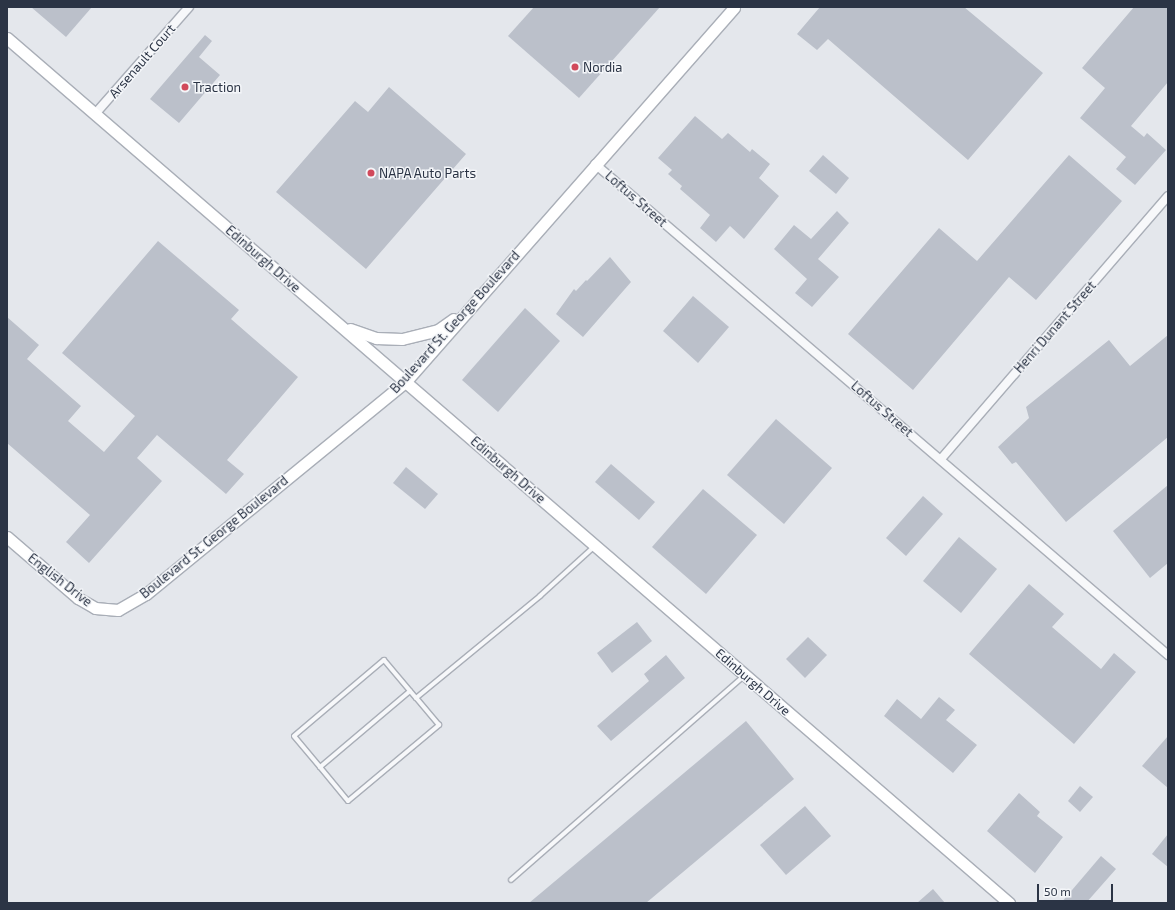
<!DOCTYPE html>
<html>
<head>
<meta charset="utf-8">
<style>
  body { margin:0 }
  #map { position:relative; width:1175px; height:910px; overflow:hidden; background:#e4e7ec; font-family:"Exo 2",sans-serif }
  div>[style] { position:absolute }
  .building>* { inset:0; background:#bbc0ca }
  .roads { filter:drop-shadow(1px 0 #a9aeb7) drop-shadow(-1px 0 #a9aeb7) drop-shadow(0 1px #a9aeb7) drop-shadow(0 -1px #a9aeb7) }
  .lane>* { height:4px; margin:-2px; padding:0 2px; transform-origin:2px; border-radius:2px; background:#f7f8fa }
  .street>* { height:8px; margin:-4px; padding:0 4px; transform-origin:4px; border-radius:4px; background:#f7f8fa }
  .secondary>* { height:11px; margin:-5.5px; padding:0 5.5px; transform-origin:5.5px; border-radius:5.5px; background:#fff }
  .dots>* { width:11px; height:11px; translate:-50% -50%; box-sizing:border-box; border:2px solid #f4f6f9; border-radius:50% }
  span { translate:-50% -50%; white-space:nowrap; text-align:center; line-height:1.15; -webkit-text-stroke:3px #f4f6f9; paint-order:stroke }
  .street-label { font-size:13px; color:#2b3445 }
  .poi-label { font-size:13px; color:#2b3445 }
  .left { translate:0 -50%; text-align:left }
  .frame { position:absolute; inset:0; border:8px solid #2b3445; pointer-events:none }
  .scale { position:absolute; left:1037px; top:884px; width:76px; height:18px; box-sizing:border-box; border:2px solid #2b3445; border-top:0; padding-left:5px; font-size:12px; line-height:14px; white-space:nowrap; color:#2b3445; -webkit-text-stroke:3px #f4f6f9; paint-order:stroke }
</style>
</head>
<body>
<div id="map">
  <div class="building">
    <i style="clip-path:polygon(31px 7px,92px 7px,66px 37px)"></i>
    <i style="clip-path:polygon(534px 7px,660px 7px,579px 98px,508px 36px)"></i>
    <i style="clip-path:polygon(820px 7px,964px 7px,1043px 73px,968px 160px,828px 39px,817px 50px,797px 34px)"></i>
    <i style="clip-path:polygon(1134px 7px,1168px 7px,1168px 82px,1131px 126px,1144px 137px,1147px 133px,1166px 150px,1135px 185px,1116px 169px,1126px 157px,1080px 118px,1105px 88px,1082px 68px)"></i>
    <i style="clip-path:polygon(205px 35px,212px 41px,199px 57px,220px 75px,179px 123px,150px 99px)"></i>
    <i style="clip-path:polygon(389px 87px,466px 154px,366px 269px,276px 192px,355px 101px,368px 112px)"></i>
    <i style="clip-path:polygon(695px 116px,722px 139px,728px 133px,750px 152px,752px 149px,770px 164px,759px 178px,779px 196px,744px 239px,730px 226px,716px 242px,700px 228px,710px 215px,680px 189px,682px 186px,668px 174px,672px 170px,658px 158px)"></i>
    <i style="clip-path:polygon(823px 155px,849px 178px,836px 194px,809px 171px)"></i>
    <i style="clip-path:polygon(1069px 155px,1122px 201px,1036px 300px,1009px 277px,913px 390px,848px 334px,939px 228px,977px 261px)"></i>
    <i style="clip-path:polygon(837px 211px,849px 223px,818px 259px,839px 277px,812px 307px,795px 293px,807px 279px,774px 249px,794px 225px,811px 239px)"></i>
    <i style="clip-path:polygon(158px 241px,239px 310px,231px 319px,298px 377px,227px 460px,244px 474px,226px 494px,157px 435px,137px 458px,162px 481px,89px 563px,66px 542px,90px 515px,7px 443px,7px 317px,39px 345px,27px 359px,81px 406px,68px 421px,104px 452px,135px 416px,62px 353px)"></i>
    <i style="clip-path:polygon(610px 257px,631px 282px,583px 337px,556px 314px,574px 289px,576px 291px,586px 280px,587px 281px)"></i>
    <i style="clip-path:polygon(693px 296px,729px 327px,698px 363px,663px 331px)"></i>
    <i style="clip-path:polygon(525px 308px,560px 341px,498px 412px,462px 380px)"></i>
    <i style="clip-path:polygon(1168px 335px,1168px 437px,1066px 522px,1016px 462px,1012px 464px,998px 447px,1029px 418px,1026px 407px,1109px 340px,1130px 366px)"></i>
    <i style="clip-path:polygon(776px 419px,832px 468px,784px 524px,727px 475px)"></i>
    <i style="clip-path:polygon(611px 464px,655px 502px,639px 520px,595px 482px)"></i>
    <i style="clip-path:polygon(406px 467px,438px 494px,425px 509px,393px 483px)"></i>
    <i style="clip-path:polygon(1168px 485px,1168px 563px,1150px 578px,1113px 531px)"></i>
    <i style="clip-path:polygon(703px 489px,757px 535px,706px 594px,652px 547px)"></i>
    <i style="clip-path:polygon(923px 496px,943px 514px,906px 556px,886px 538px)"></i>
    <i style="clip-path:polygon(959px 537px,997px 569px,961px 613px,923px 581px)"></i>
    <i style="clip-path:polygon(1029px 584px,1064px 614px,1052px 627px,1101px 669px,1114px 653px,1136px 672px,1074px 744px,969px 654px)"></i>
    <i style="clip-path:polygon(637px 622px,652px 641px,612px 673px,597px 653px)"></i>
    <i style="clip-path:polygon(808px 637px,827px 655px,805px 678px,786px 659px)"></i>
    <i style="clip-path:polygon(666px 655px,685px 678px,611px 741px,597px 726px,649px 681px,644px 674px)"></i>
    <i style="clip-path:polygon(939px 697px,955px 710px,946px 720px,977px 745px,953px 773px,884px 716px,897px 699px,921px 719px)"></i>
    <i style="clip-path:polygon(746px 721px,794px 779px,646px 903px,529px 903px)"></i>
    <i style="clip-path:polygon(1168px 736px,1168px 788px,1142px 766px)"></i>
    <i style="clip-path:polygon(1080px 786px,1093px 797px,1080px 812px,1068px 801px)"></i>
    <i style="clip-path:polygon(1019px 793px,1040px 812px,1037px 816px,1063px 837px,1035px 873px,987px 831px)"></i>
    <i style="clip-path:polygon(805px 806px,831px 836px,786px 875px,760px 845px)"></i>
    <i style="clip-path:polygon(1168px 834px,1168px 867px,1152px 854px)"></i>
    <i style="clip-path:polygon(1101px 856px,1116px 869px,1086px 903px,1061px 903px)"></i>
    <i style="clip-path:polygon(933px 889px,945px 903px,917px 903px)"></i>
  </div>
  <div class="roads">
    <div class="lane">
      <i style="left:410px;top:691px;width:118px;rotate:139.8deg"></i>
      <i style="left:320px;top:767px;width:40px;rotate:-130deg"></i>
      <i style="left:294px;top:736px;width:118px;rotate:-40.2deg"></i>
      <i style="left:384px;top:660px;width:50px;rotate:49.9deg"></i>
      <i style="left:416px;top:698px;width:161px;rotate:-39.4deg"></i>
      <i style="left:540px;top:596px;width:74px;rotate:-42.3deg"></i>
      <i style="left:320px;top:767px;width:44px;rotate:50.5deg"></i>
      <i style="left:348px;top:801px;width:119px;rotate:-39.9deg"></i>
      <i style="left:439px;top:725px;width:35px;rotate:-130deg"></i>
      <i style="left:511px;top:880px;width:311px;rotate:-41.2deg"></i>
    </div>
    <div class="street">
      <i style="left:95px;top:114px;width:142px;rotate:-48.7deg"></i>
      <i style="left:595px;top:164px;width:755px;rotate:40.59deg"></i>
      <i style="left:941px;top:459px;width:347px;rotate:-49.2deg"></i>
    </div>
    <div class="secondary">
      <i style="left:7px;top:38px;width:1324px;rotate:40.8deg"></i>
      <i style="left:350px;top:329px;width:28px;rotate:19deg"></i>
      <i style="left:376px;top:338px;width:26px;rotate:2deg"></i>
      <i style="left:402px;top:339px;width:37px;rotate:-14deg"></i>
      <i style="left:438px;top:330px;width:19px;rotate:-35deg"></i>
      <i style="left:7px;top:537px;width:94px;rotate:40.7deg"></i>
      <i style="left:78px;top:598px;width:20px;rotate:30deg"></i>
      <i style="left:95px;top:608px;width:23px;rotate:5deg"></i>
      <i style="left:118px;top:610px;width:32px;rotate:-30deg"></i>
      <i style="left:146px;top:594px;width:336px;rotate:-39.3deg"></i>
      <i style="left:406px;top:381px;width:497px;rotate:-48.7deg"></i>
    </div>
  </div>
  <div class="dots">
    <i style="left:575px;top:67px;background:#d1495b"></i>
    <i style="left:185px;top:87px;background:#d1495b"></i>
    <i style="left:371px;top:173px;background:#d1495b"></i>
  </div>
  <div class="street-label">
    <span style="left:142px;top:61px;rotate:-49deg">Arsenault Court</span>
    <span style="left:636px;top:199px;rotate:41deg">Loftus Street</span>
    <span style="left:263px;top:259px;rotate:41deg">Edinburgh Drive</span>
    <span style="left:455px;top:322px;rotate:-48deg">Boulevard St. George Boulevard</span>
    <span style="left:1055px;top:327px;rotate:-49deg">Henri Dunant Street</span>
    <span style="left:882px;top:409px;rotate:41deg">Loftus Street</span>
    <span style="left:508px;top:470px;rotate:41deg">Edinburgh Drive</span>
    <span style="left:214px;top:537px;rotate:-39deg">Boulevard St. George Boulevard</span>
    <span style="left:60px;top:580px;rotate:38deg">English Drive</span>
    <span style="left:753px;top:682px;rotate:41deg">Edinburgh Drive</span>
  </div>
  <div class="poi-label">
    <span class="left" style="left:583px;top:67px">Nordia</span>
    <span class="left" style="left:193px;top:87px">Traction</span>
    <span class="left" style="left:379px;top:173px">NAPA Auto Parts</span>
  </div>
  <div class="frame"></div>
  <div class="scale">50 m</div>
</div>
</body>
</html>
